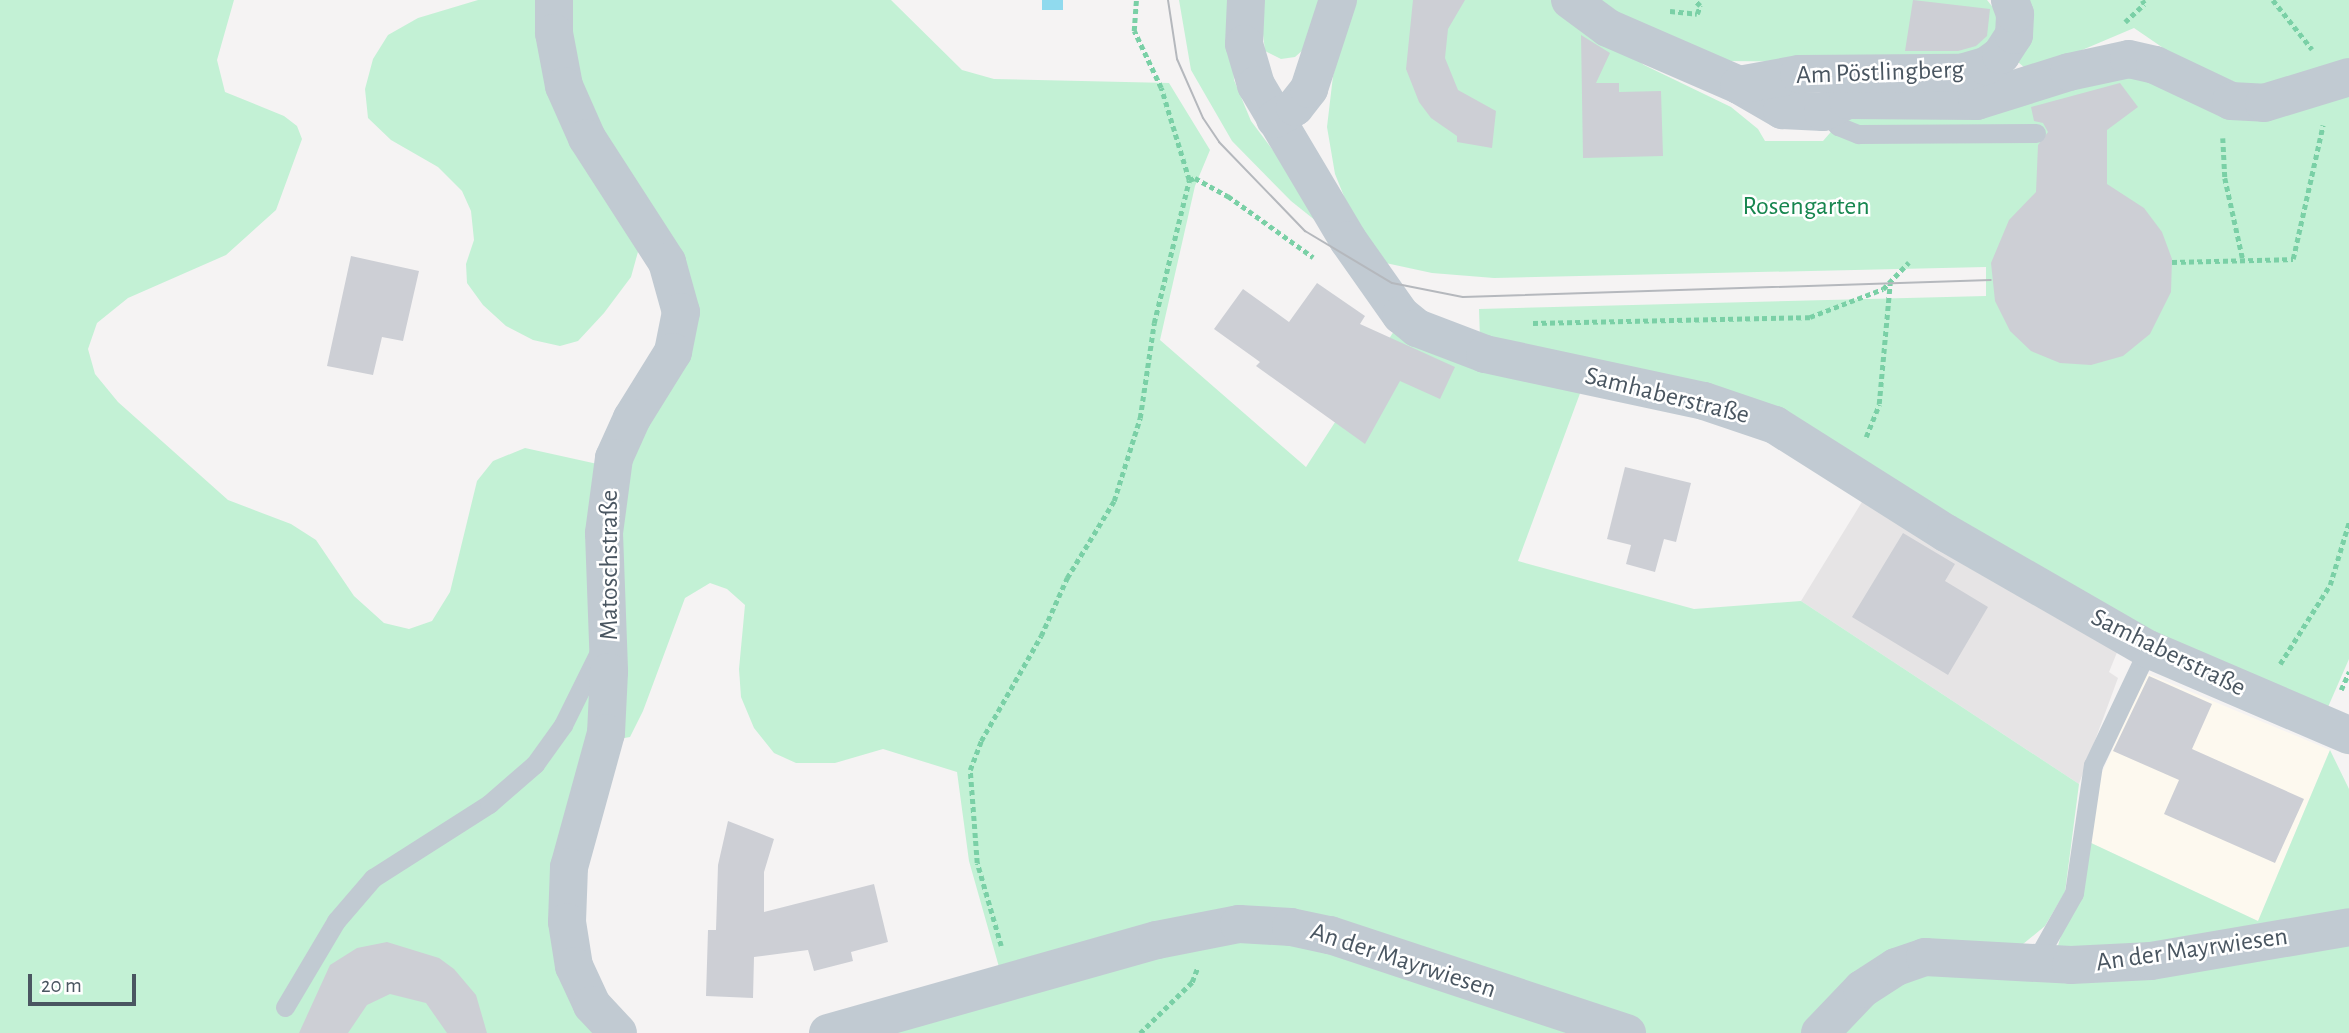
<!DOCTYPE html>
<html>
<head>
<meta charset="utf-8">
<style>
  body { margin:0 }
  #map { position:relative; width:2349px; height:1033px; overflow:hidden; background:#f5f3f3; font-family:"Alegreya Sans",sans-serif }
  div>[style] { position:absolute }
  .commercial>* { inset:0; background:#fdf9ef }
  .education>* { inset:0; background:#e6e4e5 }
  .green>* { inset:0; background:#c3f1d5 }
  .water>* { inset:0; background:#90daee }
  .building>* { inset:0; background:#cdcfd5 }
  .path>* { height:4.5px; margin-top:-2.25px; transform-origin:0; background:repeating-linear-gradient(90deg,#7ad0a6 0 5px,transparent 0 8.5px) }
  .service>* { height:19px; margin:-9.5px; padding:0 9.5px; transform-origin:9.5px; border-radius:9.5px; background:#c1cad2 }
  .minor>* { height:38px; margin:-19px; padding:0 19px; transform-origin:19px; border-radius:19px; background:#c1cad2 }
  .tram>* { height:2px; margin:-1px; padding:0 1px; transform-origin:1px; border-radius:1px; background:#b5b8bd }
  span { translate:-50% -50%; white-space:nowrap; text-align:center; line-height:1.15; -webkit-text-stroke:5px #fff; paint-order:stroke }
  .street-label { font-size:26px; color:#4a5661 }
  .park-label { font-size:26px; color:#17864f }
  .scale { position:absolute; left:28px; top:974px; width:108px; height:32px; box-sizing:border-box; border:4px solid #4a5661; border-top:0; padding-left:9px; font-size:21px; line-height:24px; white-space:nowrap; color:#4a5661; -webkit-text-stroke:5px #fff; paint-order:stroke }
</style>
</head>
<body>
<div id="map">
  <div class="commercial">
    <i style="clip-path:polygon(2146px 673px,2330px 750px,2258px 921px,2089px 842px,2093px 793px)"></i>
  </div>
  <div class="education">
    <i style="clip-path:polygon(1865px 497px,2118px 650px,2109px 672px,2118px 678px,2079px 784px,1801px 601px)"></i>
  </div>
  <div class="green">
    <i style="clip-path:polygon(0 0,234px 0,217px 60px,225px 92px,284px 116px,297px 126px,302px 139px,276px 210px,226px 255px,128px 298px,97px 323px,88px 349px,95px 374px,118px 402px,228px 500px,291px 524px,316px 540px,354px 596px,384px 623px,409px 629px,432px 621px,450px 592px,477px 481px,493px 461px,525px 448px,602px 465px,599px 681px,568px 835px,599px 1033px,0 1033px)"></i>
    <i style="clip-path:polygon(478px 0,543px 0,641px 241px,631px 277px,604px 313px,578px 341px,560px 346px,533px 340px,506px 326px,483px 305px,467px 283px,466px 264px,474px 240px,471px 211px,462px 191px,438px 167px,391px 140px,368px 118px,365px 89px,373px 59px,388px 35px,418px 18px)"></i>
    <i style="clip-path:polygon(566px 0,891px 0,962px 70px,994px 79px,1169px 83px,1210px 150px,1195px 186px,1160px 340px,1306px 467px,1396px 328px,1582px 388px,1518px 561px,1694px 609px,1801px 601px,2079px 784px,2065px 892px,2045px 926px,2023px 944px,1933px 944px,1808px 1033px,1647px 1033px,1326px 925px,1001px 974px,969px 861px,957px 772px,883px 749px,835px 763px,796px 763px,774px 753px,754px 728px,741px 697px,739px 669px,745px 605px,727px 589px,710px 583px,685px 598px,643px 711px,630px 737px,619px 739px,619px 491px,695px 321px,583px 112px)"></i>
    <i style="clip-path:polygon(1179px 0,1229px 0,1234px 80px,1251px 121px,1341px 241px,1291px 201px,1232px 141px,1191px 70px)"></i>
    <i style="clip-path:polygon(1259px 0,1321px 0,1304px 49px,1295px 57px,1281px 59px,1265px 51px)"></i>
    <i style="clip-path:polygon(1352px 0,1555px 0,1644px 65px,1731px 107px,1758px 129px,1765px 141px,1823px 141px,1849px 111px,2100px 75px,2349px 89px,2349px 659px,2328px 707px,2223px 668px,2115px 611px,1815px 435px,1480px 339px,1479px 309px,1986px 296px,1986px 267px,1494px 278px,1432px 273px,1381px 262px,1354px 221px,1335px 174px,1327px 127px,1333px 76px)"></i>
    <i style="clip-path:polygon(1585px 0,1987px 0,1999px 15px,2000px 34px,1959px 63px,1725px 61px)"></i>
    <i style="clip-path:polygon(2024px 0,2349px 0,2349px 67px,2296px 84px,2239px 84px,2172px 54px,2134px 28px,2030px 72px,2013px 58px)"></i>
    <i style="clip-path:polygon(2330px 750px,2349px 789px,2349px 919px,2161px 950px,2057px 949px,2089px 842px,2258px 921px)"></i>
    <i style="clip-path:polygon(1254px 932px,1605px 1033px,876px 1033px)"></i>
    <i style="clip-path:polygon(2349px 936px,2349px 1033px,1835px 1033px,1907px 974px)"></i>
  </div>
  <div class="water">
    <i style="clip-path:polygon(1042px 0,1063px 0,1063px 10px,1042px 10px)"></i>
  </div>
  <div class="building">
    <i style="clip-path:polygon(1413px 0,1465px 0,1448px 29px,1445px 58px,1458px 90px,1496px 111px,1492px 148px,1457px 142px,1457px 136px,1431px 118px,1419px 102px,1406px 69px)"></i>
    <i style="clip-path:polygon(1913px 0,1990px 9px,1987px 36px,1976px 46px,1958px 51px,1905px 51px)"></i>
    <i style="clip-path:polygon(1581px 35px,1610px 53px,1596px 83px,1619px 83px,1619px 92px,1661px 91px,1663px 156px,1583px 158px)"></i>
    <i style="clip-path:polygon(2120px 83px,2138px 107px,2107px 130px,2107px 184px,2144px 208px,2162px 232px,2172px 259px,2171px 292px,2150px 334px,2123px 356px,2091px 365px,2060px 363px,2031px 351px,2010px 331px,1995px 301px,1991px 263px,2009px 220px,2036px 192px,2038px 145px,2048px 132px,2043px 123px,2034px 121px,2031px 107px)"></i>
    <i style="clip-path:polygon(351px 256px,419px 271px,403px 341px,382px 337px,373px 375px,327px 366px)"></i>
    <i style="clip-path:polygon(1317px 283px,1365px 316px,1360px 324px,1455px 367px,1440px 399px,1400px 381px,1365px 444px,1256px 366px,1260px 362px,1214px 329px,1243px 289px,1289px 322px)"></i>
    <i style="clip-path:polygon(1625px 467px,1691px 483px,1676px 542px,1664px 539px,1655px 572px,1626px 564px,1631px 545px,1607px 539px)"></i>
    <i style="clip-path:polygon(1903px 533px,1955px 564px,1945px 581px,1988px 607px,1948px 675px,1852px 617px)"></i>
    <i style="clip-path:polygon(2149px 676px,2212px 704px,2192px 749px,2304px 799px,2275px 863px,2164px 814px,2179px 780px,2113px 751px)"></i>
    <i style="clip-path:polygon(728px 821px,774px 839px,764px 872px,764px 912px,874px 884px,888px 942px,851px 952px,853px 961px,814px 971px,808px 950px,754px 957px,753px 998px,706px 996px,708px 930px,716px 930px,718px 865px)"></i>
    <i style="clip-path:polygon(387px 942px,439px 958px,454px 969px,476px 995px,487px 1033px,447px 1033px,426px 1003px,390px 994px,367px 1005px,348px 1033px,299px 1033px,330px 965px,357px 948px)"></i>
  </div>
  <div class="path">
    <i style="left:2273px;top:0;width:63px;rotate:51.5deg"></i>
    <i style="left:1670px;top:11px;width:27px;rotate:6deg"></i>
    <i style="left:1697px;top:14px;width:9px;rotate:-69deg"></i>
    <i style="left:1700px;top:6px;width:8px;rotate:-135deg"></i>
    <i style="left:2125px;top:22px;width:26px;rotate:-43deg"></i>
    <i style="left:2144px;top:4px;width:4px;rotate:-117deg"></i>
    <i style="left:2223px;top:138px;width:40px;rotate:87.1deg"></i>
    <i style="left:2225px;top:178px;width:84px;rotate:77.6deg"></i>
    <i style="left:1189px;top:180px;width:6px;rotate:-18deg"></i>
    <i style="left:1195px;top:178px;width:38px;rotate:29deg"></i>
    <i style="left:1228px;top:196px;width:105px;rotate:35.7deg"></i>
    <i style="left:2172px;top:262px;width:121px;rotate:-1.4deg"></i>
    <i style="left:2293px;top:259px;width:137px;rotate:-77.4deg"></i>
    <i style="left:1533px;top:323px;width:277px;rotate:-1.2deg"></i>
    <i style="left:1810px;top:317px;width:78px;rotate:-21deg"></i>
    <i style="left:1883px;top:289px;width:37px;rotate:-46deg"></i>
    <i style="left:1866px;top:437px;width:35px;rotate:-68deg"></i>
    <i style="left:1879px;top:404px;width:121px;rotate:-84.8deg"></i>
    <i style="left:2280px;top:664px;width:93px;rotate:-57.7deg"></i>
    <i style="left:2330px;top:585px;width:66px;rotate:-73.2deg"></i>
    <i style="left:2341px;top:690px;width:20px;rotate:-66deg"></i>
    <i style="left:1001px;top:946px;width:86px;rotate:-106.1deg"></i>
    <i style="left:977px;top:863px;width:93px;rotate:-94.3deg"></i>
    <i style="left:970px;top:770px;width:31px;rotate:-69deg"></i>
    <i style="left:981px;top:741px;width:121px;rotate:-60.3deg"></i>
    <i style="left:1041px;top:636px;width:64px;rotate:-65.9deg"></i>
    <i style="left:1067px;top:578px;width:90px;rotate:-58.6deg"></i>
    <i style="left:1114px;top:501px;width:87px;rotate:-72.6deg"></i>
    <i style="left:1140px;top:418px;width:96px;rotate:-81.6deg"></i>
    <i style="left:1154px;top:323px;width:147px;rotate:-76.2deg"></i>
    <i style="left:1189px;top:180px;width:96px;rotate:-106.9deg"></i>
    <i style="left:1161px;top:88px;width:63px;rotate:-115.3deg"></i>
    <i style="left:1134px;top:31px;width:31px;rotate:-86deg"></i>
    <i style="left:1140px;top:1033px;width:73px;rotate:-44.4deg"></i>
    <i style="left:1192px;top:982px;width:14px;rotate:-69deg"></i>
  </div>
  <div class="service">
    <i style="left:1823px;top:112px;width:21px;rotate:43deg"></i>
    <i style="left:1838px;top:126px;width:22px;rotate:22deg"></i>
    <i style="left:1858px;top:134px;width:178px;rotate:-0.3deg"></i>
    <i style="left:2035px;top:962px;width:79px;rotate:-60.5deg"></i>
    <i style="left:2074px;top:893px;width:129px;rotate:-81.6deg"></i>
    <i style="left:2093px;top:765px;width:128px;rotate:-64.6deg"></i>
    <i style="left:285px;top:1007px;width:100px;rotate:-59.3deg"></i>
    <i style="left:336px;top:921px;width:57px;rotate:-49.3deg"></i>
    <i style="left:373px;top:878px;width:138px;rotate:-32.5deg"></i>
    <i style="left:489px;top:804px;width:61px;rotate:-41deg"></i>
    <i style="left:535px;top:764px;width:48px;rotate:-54.3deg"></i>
    <i style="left:563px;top:725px;width:86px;rotate:-63.7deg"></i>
  </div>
  <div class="minor">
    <i style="left:554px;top:0;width:33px;rotate:90deg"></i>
    <i style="left:554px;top:33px;width:54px;rotate:79.3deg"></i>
    <i style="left:564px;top:86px;width:57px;rotate:66.1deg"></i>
    <i style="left:587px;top:138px;width:148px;rotate:57.2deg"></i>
    <i style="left:667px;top:262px;width:52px;rotate:74.4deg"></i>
    <i style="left:681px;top:312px;width:41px;rotate:101.3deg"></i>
    <i style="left:673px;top:352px;width:78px;rotate:121.8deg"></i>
    <i style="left:632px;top:418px;width:44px;rotate:114.2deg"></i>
    <i style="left:614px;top:458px;width:76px;rotate:97.6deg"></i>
    <i style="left:604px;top:533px;width:139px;rotate:87.9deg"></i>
    <i style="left:609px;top:672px;width:61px;rotate:92.8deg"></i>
    <i style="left:606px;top:733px;width:139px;rotate:105.4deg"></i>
    <i style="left:569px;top:867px;width:55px;rotate:92.1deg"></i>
    <i style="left:567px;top:922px;width:45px;rotate:81deg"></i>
    <i style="left:574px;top:966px;width:43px;rotate:65.2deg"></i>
    <i style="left:592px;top:1005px;width:38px;rotate:47deg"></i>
    <i style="left:1246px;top:0;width:44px;rotate:92.6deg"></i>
    <i style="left:1244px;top:44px;width:43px;rotate:73.7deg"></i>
    <i style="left:1256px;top:85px;width:180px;rotate:59.3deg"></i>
    <i style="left:1348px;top:240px;width:92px;rotate:54.8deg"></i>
    <i style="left:1401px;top:315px;width:21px;rotate:39deg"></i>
    <i style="left:1417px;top:328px;width:73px;rotate:20.9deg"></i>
    <i style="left:1485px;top:354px;width:224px;rotate:12.1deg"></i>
    <i style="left:1704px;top:401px;width:75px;rotate:18.7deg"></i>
    <i style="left:1775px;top:425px;width:202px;rotate:32.3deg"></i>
    <i style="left:1946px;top:533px;width:233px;rotate:29.9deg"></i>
    <i style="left:2148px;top:649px;width:219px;rotate:23.2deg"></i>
    <i style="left:1570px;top:0;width:47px;rotate:36.4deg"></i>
    <i style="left:1608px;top:28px;width:143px;rotate:23.5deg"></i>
    <i style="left:1739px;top:85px;width:50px;rotate:30.2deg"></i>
    <i style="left:1782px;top:110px;width:41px;rotate:2.8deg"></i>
    <i style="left:1823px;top:112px;width:28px;rotate:-26deg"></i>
    <i style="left:1848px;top:100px;width:129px;rotate:0.4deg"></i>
    <i style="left:1977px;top:101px;width:96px;rotate:-17.5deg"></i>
    <i style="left:2069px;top:72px;width:61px;rotate:-12.2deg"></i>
    <i style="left:2129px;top:59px;width:27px;rotate:13deg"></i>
    <i style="left:2155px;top:65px;width:84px;rotate:25.3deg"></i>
    <i style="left:2231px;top:101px;width:33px;rotate:3deg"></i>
    <i style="left:2264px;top:103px;width:89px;rotate:-17deg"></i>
    <i style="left:1739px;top:85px;width:61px;rotate:-10.4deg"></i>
    <i style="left:1799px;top:74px;width:162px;rotate:-0.4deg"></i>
    <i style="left:1961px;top:73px;width:26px;rotate:-16deg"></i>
    <i style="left:1986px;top:66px;width:19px;rotate:-36deg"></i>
    <i style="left:2001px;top:55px;width:24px;rotate:-57deg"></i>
    <i style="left:2014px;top:35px;width:21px;rotate:-87deg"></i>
    <i style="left:2015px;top:14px;width:15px;rotate:-110deg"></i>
    <i style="left:1275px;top:119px;width:23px;rotate:-31deg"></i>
    <i style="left:1295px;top:107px;width:23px;rotate:-52deg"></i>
    <i style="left:1309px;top:89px;width:94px;rotate:-72deg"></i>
    <i style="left:828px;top:1033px;width:342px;rotate:-15.8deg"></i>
    <i style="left:1157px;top:940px;width:84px;rotate:-11deg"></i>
    <i style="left:1239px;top:924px;width:52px;rotate:3.3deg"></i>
    <i style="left:1291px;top:927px;width:40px;rotate:12deg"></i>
    <i style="left:1330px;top:935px;width:313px;rotate:18.3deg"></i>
    <i style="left:1820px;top:1033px;width:61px;rotate:-46.3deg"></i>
    <i style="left:1862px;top:989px;width:40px;rotate:-32.9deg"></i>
    <i style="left:1896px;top:967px;width:31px;rotate:-19deg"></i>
    <i style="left:1925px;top:957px;width:146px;rotate:3.1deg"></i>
    <i style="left:2071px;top:965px;width:80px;rotate:-2.9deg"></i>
    <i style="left:2151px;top:961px;width:201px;rotate:-9.7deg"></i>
  </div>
  <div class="tram">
    <i style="left:1168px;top:0;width:60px;rotate:81.3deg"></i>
    <i style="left:1177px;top:59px;width:64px;rotate:66.2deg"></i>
    <i style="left:1203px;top:118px;width:29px;rotate:56deg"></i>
    <i style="left:1219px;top:142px;width:124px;rotate:46deg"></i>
    <i style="left:1305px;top:231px;width:101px;rotate:30.9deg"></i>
    <i style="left:1392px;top:283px;width:72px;rotate:11.2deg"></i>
    <i style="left:1463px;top:297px;width:528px;rotate:-1.84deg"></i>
  </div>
  <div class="street-label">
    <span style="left:1880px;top:73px;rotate:-2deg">Am Pöstlingberg</span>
    <span style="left:1667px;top:396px;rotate:14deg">Samhaberstraße</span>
    <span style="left:610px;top:565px;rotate:-90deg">Matoschstraße</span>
    <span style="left:2168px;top:653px;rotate:26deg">Samhaberstraße</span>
    <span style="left:2192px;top:950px;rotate:-8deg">An der Mayrwiesen</span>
    <span style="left:1403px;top:961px;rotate:18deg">An der Mayrwiesen</span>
  </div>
  <div class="park-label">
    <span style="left:1806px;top:207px">Rosengarten</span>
  </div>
  <div class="scale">20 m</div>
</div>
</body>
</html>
